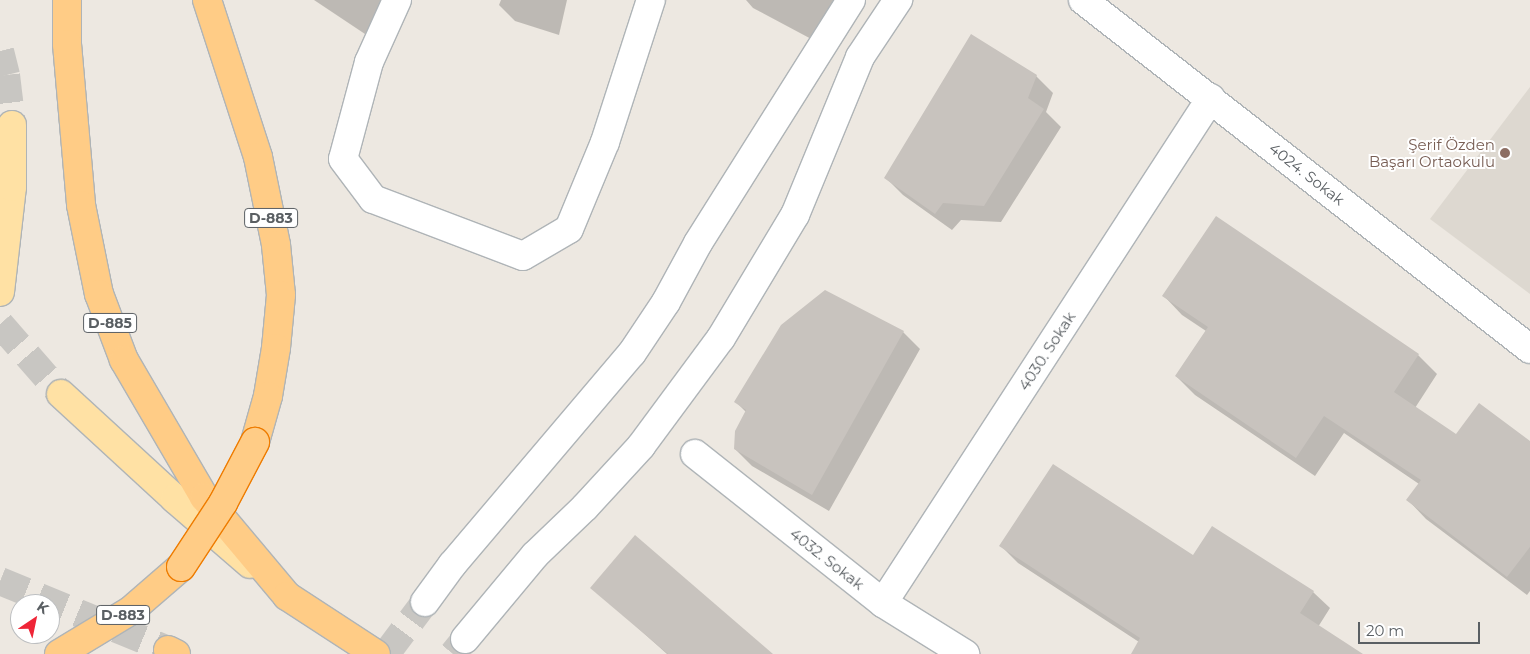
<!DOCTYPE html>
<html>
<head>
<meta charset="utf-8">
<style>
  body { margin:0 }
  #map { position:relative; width:1530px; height:654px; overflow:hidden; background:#ede8e1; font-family:Montserrat,sans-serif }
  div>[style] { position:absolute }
  .education>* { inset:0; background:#ddd8d0 }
  .shadow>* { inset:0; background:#0003 }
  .building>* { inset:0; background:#c8c3be }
  .secondary-tunnel>* { height:28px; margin-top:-14px; transform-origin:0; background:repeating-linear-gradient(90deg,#c8c6c2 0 28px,transparent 0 42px) }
  .primary-tunnel>* { height:28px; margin-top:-14px; transform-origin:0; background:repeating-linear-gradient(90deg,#c8c6c2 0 28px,transparent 0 42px) }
  .highway-tunnel>* { height:28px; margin-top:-14px; transform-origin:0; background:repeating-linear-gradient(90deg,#c8c6c2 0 28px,transparent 0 42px) }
  .roads { filter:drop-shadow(1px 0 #afb4b7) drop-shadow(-1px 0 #afb4b7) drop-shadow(0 1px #afb4b7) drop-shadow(0 -1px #afb4b7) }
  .street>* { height:28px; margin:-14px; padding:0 14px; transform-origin:14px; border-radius:14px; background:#fff }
  .secondary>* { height:28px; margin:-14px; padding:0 14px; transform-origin:14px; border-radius:14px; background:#fff }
  .primary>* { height:28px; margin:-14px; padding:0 14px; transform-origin:14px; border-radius:14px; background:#ffe1a4 }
  .highway>* { height:28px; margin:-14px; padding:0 14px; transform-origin:14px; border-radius:14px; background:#ffcc86 }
  .bridges { filter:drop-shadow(1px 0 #ee7c00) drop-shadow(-1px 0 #ee7c00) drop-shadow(0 1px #ee7c00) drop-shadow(0 -1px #ee7c00) }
  .highway-bridge>* { height:28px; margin:-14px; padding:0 14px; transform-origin:14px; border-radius:14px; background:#ffcc86 }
  .dots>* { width:14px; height:14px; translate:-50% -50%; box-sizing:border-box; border:2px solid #fff; border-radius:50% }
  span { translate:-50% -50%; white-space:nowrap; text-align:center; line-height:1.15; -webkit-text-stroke:4px #fff; paint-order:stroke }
  .shield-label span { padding:1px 4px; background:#fff; border:1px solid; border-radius:4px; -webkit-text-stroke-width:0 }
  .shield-label { font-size:14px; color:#5a5f63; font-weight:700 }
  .education-label { font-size:15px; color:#785e54 }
  .right { translate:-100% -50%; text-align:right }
  .street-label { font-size:15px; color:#5a5f63 }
  .north { position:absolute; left:10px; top:594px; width:50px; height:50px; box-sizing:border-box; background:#fff; border:1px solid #bdbfc1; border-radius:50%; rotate:34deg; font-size:14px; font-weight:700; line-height:20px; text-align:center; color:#5a5f63 }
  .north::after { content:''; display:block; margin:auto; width:18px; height:22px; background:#ef2537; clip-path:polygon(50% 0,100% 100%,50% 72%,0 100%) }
  .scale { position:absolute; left:1358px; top:622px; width:122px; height:22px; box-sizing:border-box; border:2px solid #5a5f63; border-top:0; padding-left:6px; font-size:15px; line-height:18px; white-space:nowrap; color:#5a5f63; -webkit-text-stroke:4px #fff; paint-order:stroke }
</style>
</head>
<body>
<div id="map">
  <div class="education">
    <i style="clip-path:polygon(1530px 87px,1530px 294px,1430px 219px)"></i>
  </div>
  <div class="shadow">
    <i style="clip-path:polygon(314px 0,387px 0,365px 34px)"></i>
    <i style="clip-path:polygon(501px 0,567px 0,559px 35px,515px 21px,499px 5px)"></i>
    <i style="clip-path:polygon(746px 0,840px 0,815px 41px,753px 8px)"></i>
    <i style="clip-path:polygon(1036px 76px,1053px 93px,1046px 112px,1061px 127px,1001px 222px,961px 220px,952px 230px,903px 195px,886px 178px)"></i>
    <i style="clip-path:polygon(1216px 218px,1418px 355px,1437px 374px,1415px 408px,1456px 436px,1530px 443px,1530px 591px,1527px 595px,1426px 519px,1408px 500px,1419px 484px,1344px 433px,1315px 476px,1195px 395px,1176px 376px,1206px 331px,1182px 315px,1164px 296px)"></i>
    <i style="clip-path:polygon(903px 332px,920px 349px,829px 511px,752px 466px,735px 449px,747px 413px,736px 402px)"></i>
    <i style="clip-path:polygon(1001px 546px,1193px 557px,1313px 592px,1330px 608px,1301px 654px,1147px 654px,1139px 642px,1018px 563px)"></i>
    <i style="clip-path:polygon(592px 587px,771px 654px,667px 654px)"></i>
  </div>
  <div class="building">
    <i style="clip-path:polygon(971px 34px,1037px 75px,1028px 98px,1044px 109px,984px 206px,943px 203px,935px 214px,884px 178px)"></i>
    <i style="clip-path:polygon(1216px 216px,1419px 354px,1394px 392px,1456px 434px,1479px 403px,1530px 441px,1530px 547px,1507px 577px,1406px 500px,1421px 480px,1324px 416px,1296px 458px,1175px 376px,1208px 327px,1162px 296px)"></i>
    <i style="clip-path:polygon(825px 290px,904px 331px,812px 495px,734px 449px,735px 431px,746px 410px,734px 402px,781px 325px)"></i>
    <i style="clip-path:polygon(1053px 464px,1193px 555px,1212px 526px,1314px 591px,1300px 613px,1363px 654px,1131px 654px,1140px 638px,999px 546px)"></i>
    <i style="clip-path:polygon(635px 535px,773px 654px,668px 654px,590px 588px)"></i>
  </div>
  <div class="secondary-tunnel">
    <i style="left:386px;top:654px;width:65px;rotate:-53.1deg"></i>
    <i style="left:453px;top:654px;width:19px;rotate:-51deg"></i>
  </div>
  <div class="primary-tunnel">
    <i style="left:0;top:51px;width:25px;rotate:76deg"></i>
    <i style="left:6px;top:75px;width:50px;rotate:83.2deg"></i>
    <i style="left:0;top:324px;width:93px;rotate:48.9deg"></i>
  </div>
  <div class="highway-tunnel">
    <i style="left:0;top:581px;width:182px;rotate:22.3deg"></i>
  </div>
  <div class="roads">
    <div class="street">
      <i style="left:397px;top:0;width:68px;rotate:114.3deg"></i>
      <i style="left:369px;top:62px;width:100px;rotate:105deg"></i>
      <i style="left:343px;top:159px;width:50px;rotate:53.1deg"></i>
      <i style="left:373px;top:199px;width:160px;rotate:20.8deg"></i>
      <i style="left:523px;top:256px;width:53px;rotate:-30.4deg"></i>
      <i style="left:569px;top:229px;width:94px;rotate:-67.5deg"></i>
      <i style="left:605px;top:142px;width:149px;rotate:-72.1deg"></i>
      <i style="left:1083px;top:0;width:567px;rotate:37.98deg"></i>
      <i style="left:695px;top:454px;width:240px;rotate:38.4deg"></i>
      <i style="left:883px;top:603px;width:97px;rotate:31.9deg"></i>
      <i style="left:883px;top:603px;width:602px;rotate:-57deg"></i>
    </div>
    <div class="secondary">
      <i style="left:425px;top:602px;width:46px;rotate:-53.9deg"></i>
      <i style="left:452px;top:565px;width:278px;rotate:-49.7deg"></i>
      <i style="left:632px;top:353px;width:61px;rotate:-56.3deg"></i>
      <i style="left:666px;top:302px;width:67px;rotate:-61.5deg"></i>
      <i style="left:698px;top:243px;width:287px;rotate:-57.8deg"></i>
      <i style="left:465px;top:639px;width:109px;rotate:-50.2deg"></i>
      <i style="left:535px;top:555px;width:69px;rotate:-43.8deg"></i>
      <i style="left:585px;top:507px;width:83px;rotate:-47.4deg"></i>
      <i style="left:641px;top:446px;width:134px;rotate:-53.5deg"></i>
      <i style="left:721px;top:338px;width:144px;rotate:-59deg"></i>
      <i style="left:795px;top:215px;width:171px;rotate:-67.6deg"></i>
      <i style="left:860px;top:57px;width:69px;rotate:-56.3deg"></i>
    </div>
    <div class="primary">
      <i style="left:0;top:292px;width:106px;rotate:-83.5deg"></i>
      <i style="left:12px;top:187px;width:62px;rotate:-90deg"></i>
      <i style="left:61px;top:394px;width:155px;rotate:42.6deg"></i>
      <i style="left:175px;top:499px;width:99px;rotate:40.9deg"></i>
    </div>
    <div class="highway">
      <i style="left:67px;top:0;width:44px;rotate:90deg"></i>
      <i style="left:67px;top:44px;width:162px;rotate:85deg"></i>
      <i style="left:81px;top:205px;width:91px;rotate:78.6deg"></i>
      <i style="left:99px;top:294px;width:71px;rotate:69.3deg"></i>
      <i style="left:124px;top:360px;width:159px;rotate:59.7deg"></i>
      <i style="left:204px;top:497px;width:129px;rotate:50deg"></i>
      <i style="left:287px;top:596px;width:106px;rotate:33.1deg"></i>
      <i style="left:207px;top:0;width:165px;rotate:72deg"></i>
      <i style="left:258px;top:157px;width:90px;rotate:78.4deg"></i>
      <i style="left:276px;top:245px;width:50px;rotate:84.3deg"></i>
      <i style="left:281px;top:295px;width:53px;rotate:95.4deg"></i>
      <i style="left:276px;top:348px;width:49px;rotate:99.5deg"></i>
      <i style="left:268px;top:396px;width:48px;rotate:105.8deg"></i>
      <i style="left:168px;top:650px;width:9px;rotate:27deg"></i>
      <i style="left:59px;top:654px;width:83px;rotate:-31.2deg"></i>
      <i style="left:130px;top:611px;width:67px;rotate:-40.8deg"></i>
    </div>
  </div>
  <div class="bridges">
    <div class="highway-bridge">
      <i style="left:181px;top:567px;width:77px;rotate:-56.7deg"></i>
      <i style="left:223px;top:503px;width:69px;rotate:-62.3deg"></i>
    </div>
  </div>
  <div class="dots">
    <i style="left:1505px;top:153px;background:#8d6e63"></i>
  </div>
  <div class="shield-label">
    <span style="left:271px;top:218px">D-883</span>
    <span style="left:110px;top:323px">D-885</span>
    <span style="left:123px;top:615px">D-883</span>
  </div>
  <div class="education-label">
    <span class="right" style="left:1495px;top:153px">Şerif Özden<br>Başarı Ortaokulu</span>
  </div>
  <div class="street-label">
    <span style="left:1307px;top:174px;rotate:38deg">4024. Sokak</span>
    <span style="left:1047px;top:351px;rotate:-57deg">4030. Sokak</span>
    <span style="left:827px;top:559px;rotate:38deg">4032. Sokak</span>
  </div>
  <div class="north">K</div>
  <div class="scale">20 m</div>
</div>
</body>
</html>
